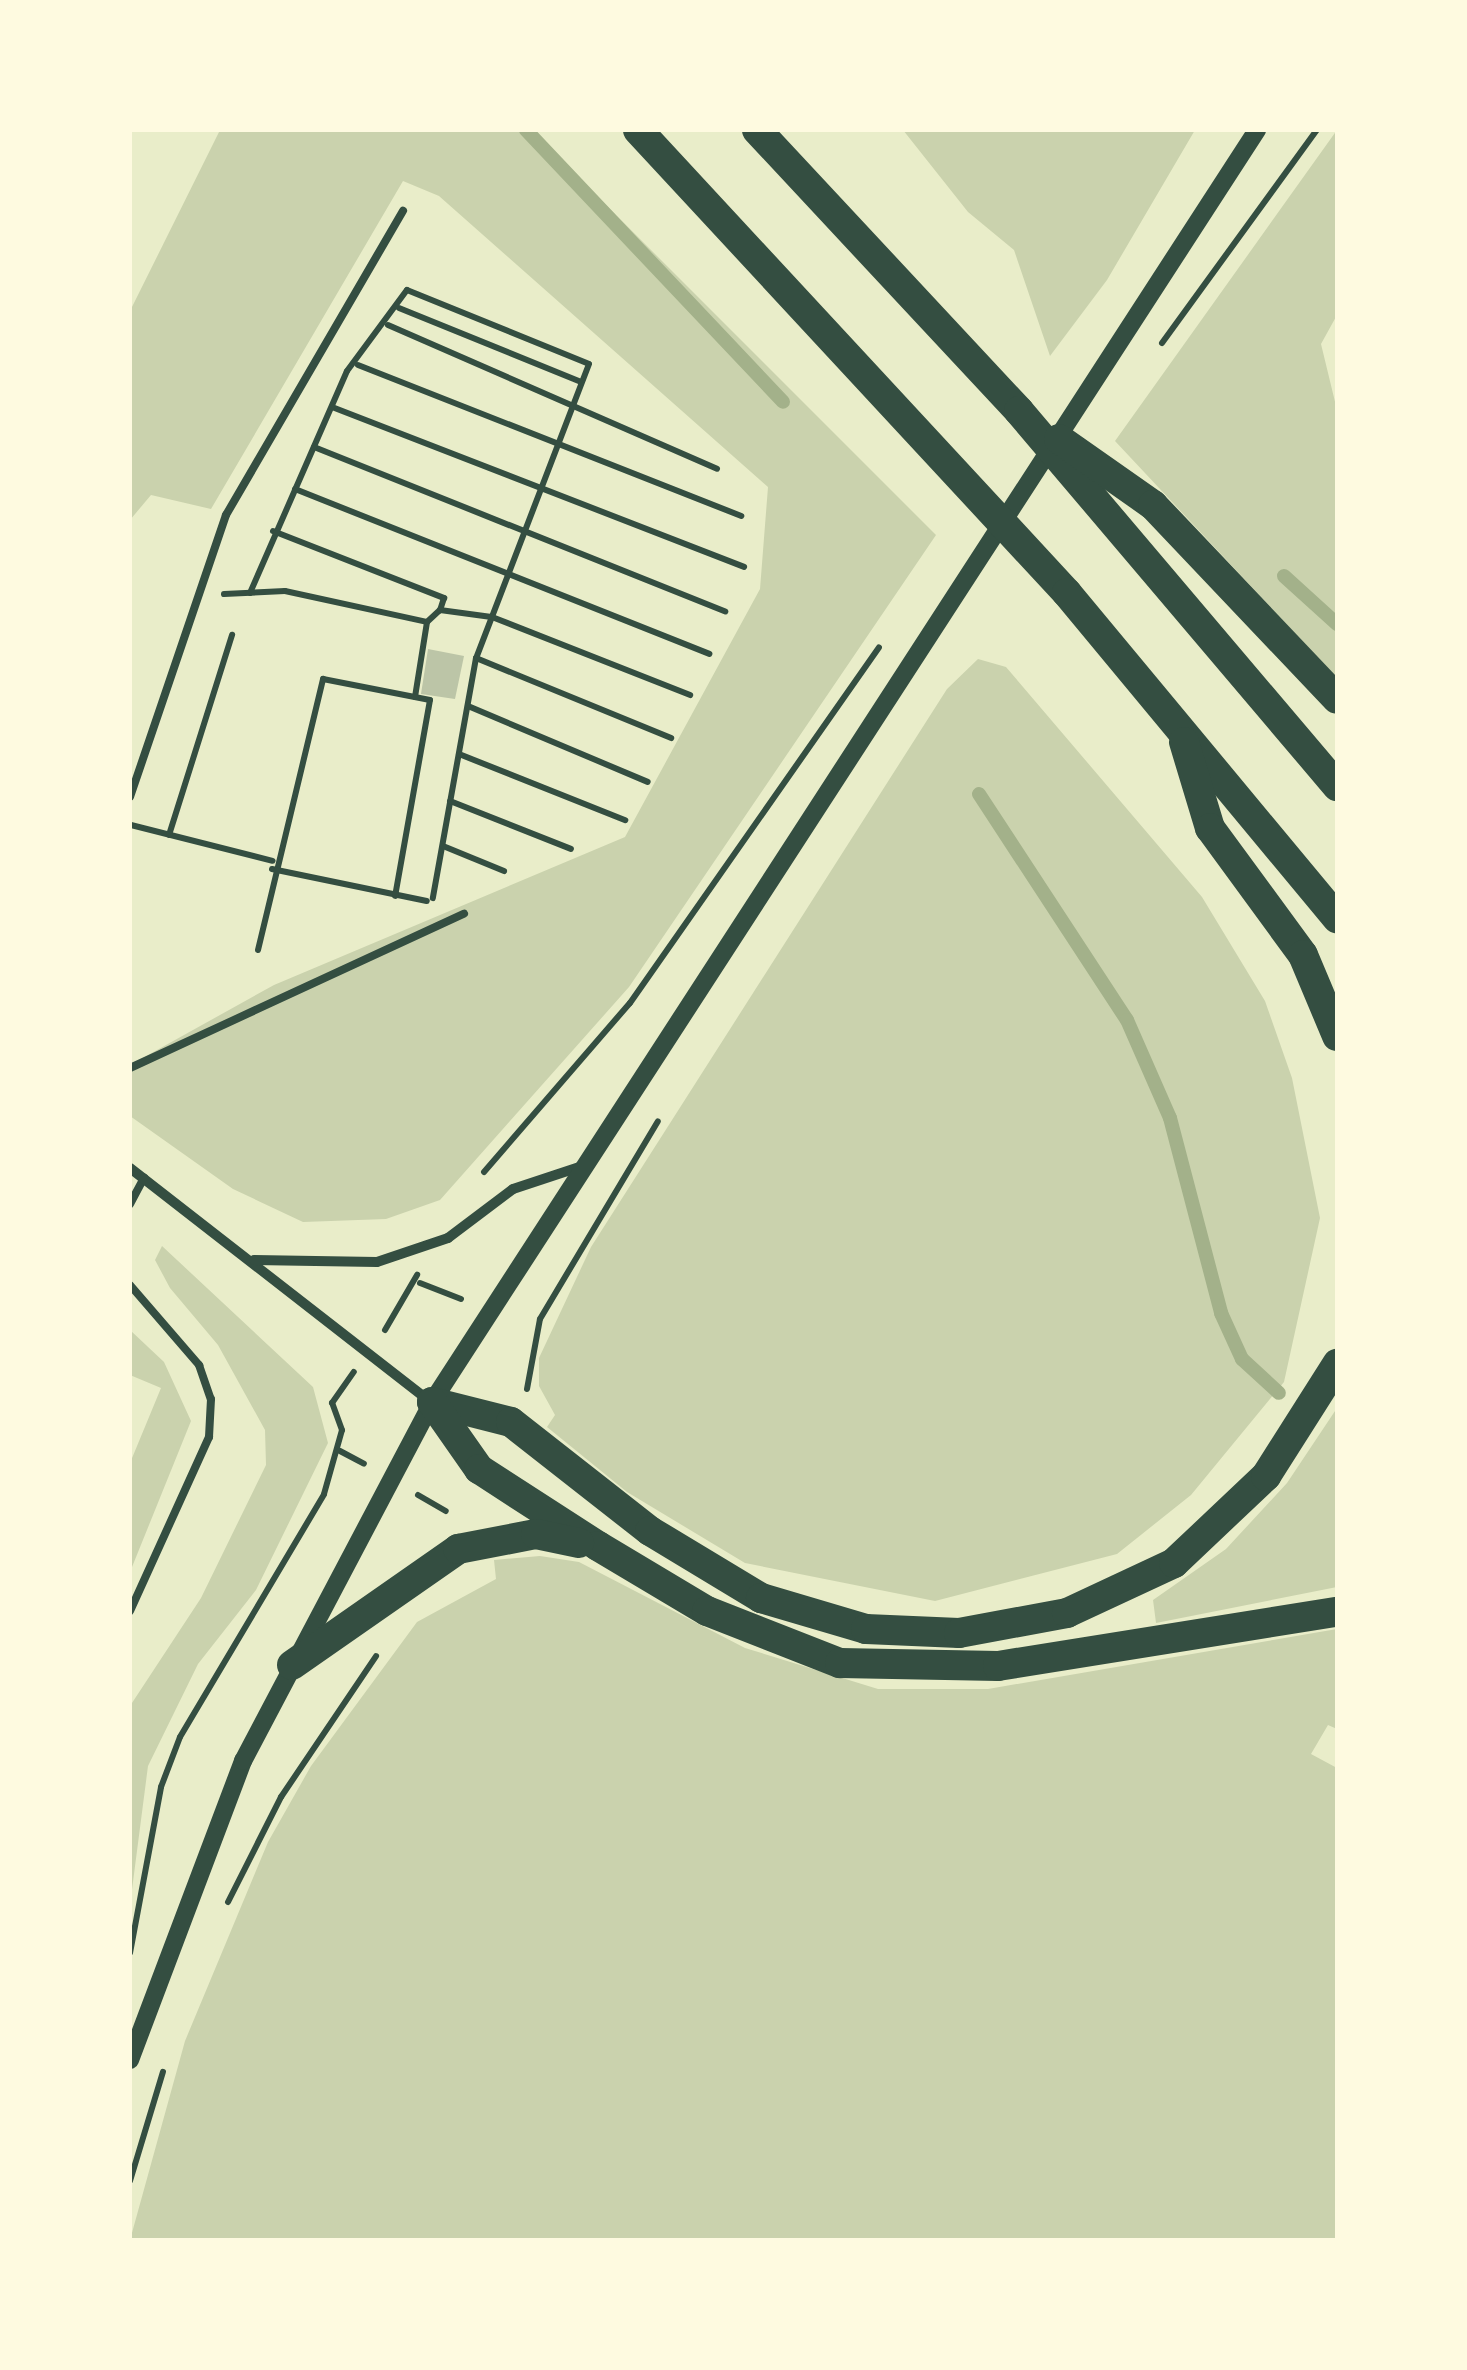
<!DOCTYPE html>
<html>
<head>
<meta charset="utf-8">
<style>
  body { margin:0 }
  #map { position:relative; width:1467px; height:2370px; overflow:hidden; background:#e9edc9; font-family:Signika,sans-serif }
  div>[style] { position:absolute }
  .green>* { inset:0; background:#cad2ad }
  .stream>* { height:14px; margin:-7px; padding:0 7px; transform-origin:7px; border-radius:7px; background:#a3b18a }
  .building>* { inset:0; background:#bcc5a7 }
  .path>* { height:6px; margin:-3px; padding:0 3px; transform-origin:3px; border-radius:3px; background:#344e41 }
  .service>* { height:8px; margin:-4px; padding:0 4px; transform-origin:4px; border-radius:4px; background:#344e41 }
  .minor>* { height:10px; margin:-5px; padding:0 5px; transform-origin:5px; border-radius:5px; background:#344e41 }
  .tertiary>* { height:18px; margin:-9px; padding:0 9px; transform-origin:9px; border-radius:9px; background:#344e41 }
  .motorway>* { height:30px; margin:-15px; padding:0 15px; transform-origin:15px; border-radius:15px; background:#344e41 }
  span { translate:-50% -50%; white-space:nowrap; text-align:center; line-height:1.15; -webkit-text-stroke:10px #fefae0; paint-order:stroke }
  .frame { position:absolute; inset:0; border:132px solid #fefae0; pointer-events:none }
</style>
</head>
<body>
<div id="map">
  <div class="green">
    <i style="clip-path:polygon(220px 130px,531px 130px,936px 535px,629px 987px,440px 1200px,386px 1219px,303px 1222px,233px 1189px,130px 1116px,130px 1065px,274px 985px,625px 837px,760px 589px,768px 487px,439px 196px,403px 181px,211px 509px,151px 495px,130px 520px,130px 311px)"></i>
    <i style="clip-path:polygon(903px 130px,1195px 130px,1107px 280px,1050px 356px,1014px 250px,968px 212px)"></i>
    <i style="clip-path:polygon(1337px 130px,1337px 315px,1321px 344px,1337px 410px,1337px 678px,1115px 441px)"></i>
    <i style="clip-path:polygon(978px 659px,1006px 667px,1202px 897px,1265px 1001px,1292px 1078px,1320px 1218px,1284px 1382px,1191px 1495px,1117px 1554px,935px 1601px,745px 1563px,627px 1492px,547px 1427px,555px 1415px,539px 1386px,539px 1358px,591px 1247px,947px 689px)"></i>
    <i style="clip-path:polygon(162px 1246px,313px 1387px,328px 1443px,256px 1590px,198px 1664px,148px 1766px,130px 1905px,130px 1706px,201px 1598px,266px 1465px,265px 1430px,218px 1345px,170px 1288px,155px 1260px)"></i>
    <i style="clip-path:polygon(130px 1330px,164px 1362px,191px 1421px,130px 1572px,130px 1463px,161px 1388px,130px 1375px)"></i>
    <i style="clip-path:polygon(1337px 1408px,1337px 1587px,1156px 1623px,1153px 1600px,1226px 1549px,1287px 1483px)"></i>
    <i style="clip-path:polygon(540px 1556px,579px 1562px,745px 1648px,878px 1689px,988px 1689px,1337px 1629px,1337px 1729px,1328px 1725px,1311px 1754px,1337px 1768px,1337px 2240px,130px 2240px,185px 2041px,268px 1842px,311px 1766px,417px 1622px,496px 1579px,494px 1560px)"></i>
  </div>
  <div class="stream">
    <i style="left:526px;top:130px;width:374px;rotate:46.6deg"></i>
    <i style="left:1284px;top:576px;width:72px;rotate:42.2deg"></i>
    <i style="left:979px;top:794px;width:270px;rotate:56.8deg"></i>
    <i style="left:1127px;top:1020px;width:107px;rotate:66.3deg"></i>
    <i style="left:1170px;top:1118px;width:202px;rotate:75.3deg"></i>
    <i style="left:1221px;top:1313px;width:51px;rotate:65.5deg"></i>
    <i style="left:1242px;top:1359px;width:50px;rotate:42.6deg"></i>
  </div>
  <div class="building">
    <i style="clip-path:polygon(428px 649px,464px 656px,455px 699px,421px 694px)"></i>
  </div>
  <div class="path">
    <i style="left:399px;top:308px;width:196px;rotate:22.1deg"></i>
    <i style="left:388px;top:325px;width:359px;rotate:23.6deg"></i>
    <i style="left:1162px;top:343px;width:263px;rotate:-54deg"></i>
    <i style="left:358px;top:365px;width:412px;rotate:21.5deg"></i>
    <i style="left:332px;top:407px;width:442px;rotate:21.2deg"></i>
    <i style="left:314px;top:447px;width:443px;rotate:21.8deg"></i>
    <i style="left:295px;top:489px;width:446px;rotate:21.7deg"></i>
    <i style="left:273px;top:531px;width:184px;rotate:21.4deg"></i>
    <i style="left:444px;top:598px;width:13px;rotate:108deg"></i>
    <i style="left:250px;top:593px;width:242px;rotate:-66.4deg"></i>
    <i style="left:347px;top:371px;width:101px;rotate:-53.5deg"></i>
    <i style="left:407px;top:290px;width:196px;rotate:22.1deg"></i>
    <i style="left:589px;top:364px;width:315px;rotate:111deg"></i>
    <i style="left:476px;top:658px;width:244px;rotate:100.2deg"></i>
    <i style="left:224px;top:594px;width:61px;rotate:-2.8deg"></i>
    <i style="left:285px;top:591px;width:145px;rotate:12.3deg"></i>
    <i style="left:427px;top:622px;width:18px;rotate:-43deg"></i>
    <i style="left:440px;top:610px;width:52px;rotate:7.7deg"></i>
    <i style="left:492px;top:617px;width:213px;rotate:21.5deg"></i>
    <i style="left:476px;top:658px;width:211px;rotate:22.3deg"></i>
    <i style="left:415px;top:697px;width:76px;rotate:-80.9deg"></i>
    <i style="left:468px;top:706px;width:195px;rotate:22.9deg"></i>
    <i style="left:459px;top:754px;width:179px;rotate:21.7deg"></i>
    <i style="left:450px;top:801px;width:130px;rotate:21.6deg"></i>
    <i style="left:131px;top:825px;width:146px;rotate:14.2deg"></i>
    <i style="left:169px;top:835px;width:210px;rotate:-72.5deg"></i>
    <i style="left:443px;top:846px;width:66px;rotate:22.3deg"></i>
    <i style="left:272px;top:869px;width:158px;rotate:11.7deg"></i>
    <i style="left:258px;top:950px;width:279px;rotate:-76.5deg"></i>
    <i style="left:323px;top:679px;width:109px;rotate:11.1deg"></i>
    <i style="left:430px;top:700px;width:199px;rotate:100.1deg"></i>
    <i style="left:484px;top:1172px;width:223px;rotate:-49.2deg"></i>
    <i style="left:630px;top:1003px;width:434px;rotate:-55deg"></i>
    <i style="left:420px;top:1283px;width:44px;rotate:21.3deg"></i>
    <i style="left:385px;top:1330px;width:64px;rotate:-59.8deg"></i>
    <i style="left:527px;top:1389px;width:71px;rotate:-79.5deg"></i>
    <i style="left:540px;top:1319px;width:230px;rotate:-59.2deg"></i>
    <i style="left:340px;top:1451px;width:27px;rotate:28deg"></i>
    <i style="left:418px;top:1495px;width:32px;rotate:30deg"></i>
    <i style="left:228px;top:1902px;width:118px;rotate:-63.2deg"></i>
    <i style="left:281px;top:1797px;width:170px;rotate:-56deg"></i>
    <i style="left:130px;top:1953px;width:169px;rotate:-79.4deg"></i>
    <i style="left:161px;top:1787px;width:53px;rotate:-69.2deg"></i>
    <i style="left:180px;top:1737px;width:282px;rotate:-59.3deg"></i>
    <i style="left:324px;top:1494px;width:66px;rotate:-74.3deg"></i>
    <i style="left:342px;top:1430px;width:29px;rotate:-110deg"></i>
    <i style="left:332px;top:1403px;width:38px;rotate:-55deg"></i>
    <i style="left:130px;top:2181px;width:114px;rotate:-73.2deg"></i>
  </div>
  <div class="service">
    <i style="left:130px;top:797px;width:298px;rotate:-71.2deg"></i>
    <i style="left:226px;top:515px;width:352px;rotate:-59.8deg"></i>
    <i style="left:130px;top:1068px;width:368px;rotate:-24.8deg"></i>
    <i style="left:130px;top:1204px;width:30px;rotate:-62deg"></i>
    <i style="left:130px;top:1285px;width:106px;rotate:49.2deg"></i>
    <i style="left:199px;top:1365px;width:36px;rotate:71deg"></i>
    <i style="left:211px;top:1399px;width:38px;rotate:93deg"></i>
    <i style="left:209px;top:1437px;width:191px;rotate:114.4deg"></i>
  </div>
  <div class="minor">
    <i style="left:130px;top:1168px;width:381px;rotate:37.9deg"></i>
    <i style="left:254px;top:1260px;width:123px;rotate:0.9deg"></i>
    <i style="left:377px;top:1262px;width:75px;rotate:-18.7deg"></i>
    <i style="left:448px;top:1238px;width:81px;rotate:-37deg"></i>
    <i style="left:513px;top:1189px;width:70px;rotate:-18.4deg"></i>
  </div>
  <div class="tertiary">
    <i style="left:130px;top:2060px;width:320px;rotate:-69.3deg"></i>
    <i style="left:243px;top:1761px;width:406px;rotate:-62.2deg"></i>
    <i style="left:432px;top:1402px;width:1516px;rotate:-57.03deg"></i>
  </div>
  <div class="motorway">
    <i style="left:638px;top:130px;width:631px;rotate:47.18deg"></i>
    <i style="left:1067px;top:593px;width:423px;rotate:50.3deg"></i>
    <i style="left:757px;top:130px;width:384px;rotate:47deg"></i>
    <i style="left:1019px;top:411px;width:492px;rotate:49.7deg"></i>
    <i style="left:1059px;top:439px;width:115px;rotate:35.1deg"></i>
    <i style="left:1153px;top:505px;width:267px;rotate:46.5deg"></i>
    <i style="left:1184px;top:742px;width:90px;rotate:73.2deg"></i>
    <i style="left:1210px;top:828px;width:157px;rotate:53.8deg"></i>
    <i style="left:1303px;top:955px;width:88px;rotate:67.2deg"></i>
    <i style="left:432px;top:1402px;width:81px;rotate:14.2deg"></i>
    <i style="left:511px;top:1422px;width:177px;rotate:38.1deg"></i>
    <i style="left:650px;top:1531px;width:130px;rotate:31.1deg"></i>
    <i style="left:761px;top:1598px;width:109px;rotate:16.4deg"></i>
    <i style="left:866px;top:1629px;width:93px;rotate:2.5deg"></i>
    <i style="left:959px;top:1633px;width:110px;rotate:-10.5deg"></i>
    <i style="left:1067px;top:1613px;width:118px;rotate:-25deg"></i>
    <i style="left:1174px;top:1563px;width:127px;rotate:-43.4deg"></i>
    <i style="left:1266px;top:1476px;width:133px;rotate:-57.6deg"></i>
    <i style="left:432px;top:1402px;width:82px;rotate:55deg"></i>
    <i style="left:479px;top:1469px;width:142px;rotate:32.9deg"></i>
    <i style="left:598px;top:1546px;width:127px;rotate:30.8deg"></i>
    <i style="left:707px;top:1611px;width:143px;rotate:21.4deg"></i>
    <i style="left:840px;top:1663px;width:158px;rotate:1.1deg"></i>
    <i style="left:998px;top:1666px;width:343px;rotate:-9.1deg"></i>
    <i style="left:292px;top:1665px;width:203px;rotate:-34.9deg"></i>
    <i style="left:458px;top:1549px;width:79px;rotate:-10.9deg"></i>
    <i style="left:536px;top:1534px;width:44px;rotate:11.8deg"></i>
  </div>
  <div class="frame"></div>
</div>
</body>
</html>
